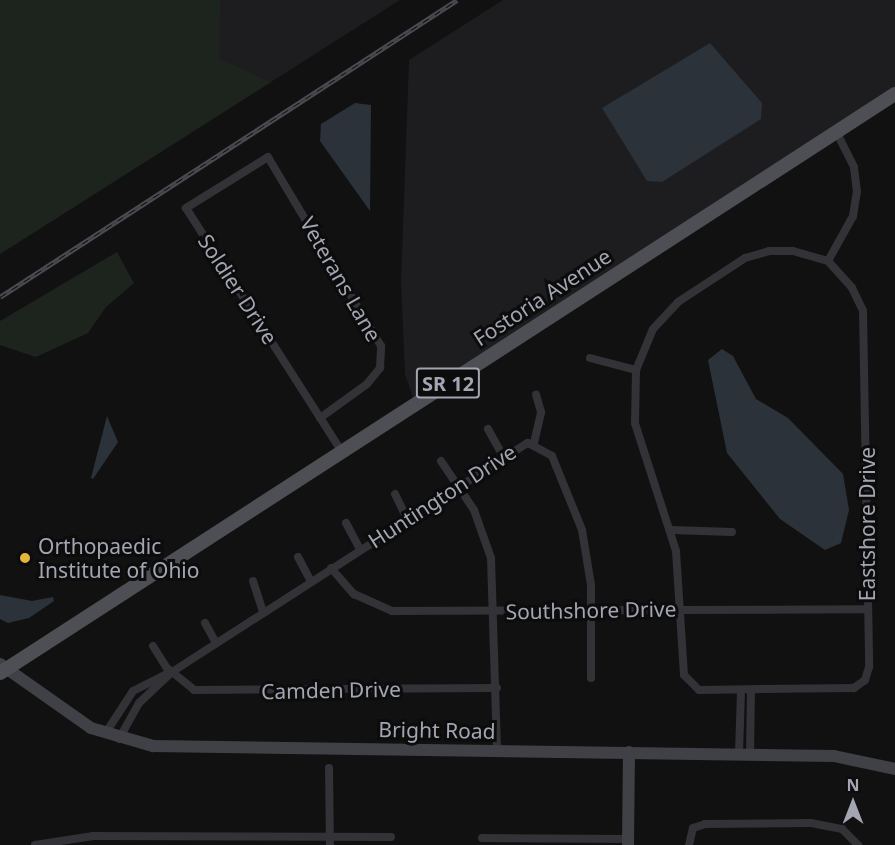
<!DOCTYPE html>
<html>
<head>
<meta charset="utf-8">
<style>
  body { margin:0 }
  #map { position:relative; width:895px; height:845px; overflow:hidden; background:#111112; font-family:"Noto Sans",sans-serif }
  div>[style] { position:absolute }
  .built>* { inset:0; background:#1d1d1f }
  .green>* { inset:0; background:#1d241e }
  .water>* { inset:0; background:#2b3239 }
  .street>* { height:8px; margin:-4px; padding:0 4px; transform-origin:4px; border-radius:4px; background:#323237 }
  .secondary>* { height:12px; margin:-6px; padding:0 6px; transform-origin:6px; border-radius:6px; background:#404146 }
  .primary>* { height:14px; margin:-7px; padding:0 7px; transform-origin:7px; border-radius:7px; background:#4e4f55 }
  .rail>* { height:4.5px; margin-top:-2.25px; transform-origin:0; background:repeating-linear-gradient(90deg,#0c0c0d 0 7px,#4b4c51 0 14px); box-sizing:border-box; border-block:2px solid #4b4c51 }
  .dots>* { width:16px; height:16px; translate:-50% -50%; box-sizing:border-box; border:3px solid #0c0c0d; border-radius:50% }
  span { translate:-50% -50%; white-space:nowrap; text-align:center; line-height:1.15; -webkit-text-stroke:6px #0c0c0d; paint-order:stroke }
  .shield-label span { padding:2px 4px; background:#0c0c0d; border:2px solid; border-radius:4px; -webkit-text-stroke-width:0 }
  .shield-label { font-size:20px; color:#a3a6b2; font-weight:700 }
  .street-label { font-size:21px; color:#a3a6b2 }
  .poi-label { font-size:21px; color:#a3a6b2 }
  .left { translate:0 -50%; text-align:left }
  .north { position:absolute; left:823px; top:773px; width:60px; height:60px; -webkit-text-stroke:4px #0c0c0d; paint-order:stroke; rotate:0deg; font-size:16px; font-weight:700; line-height:24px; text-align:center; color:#a3a6b2 }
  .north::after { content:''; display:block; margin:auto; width:21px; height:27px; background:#a3a6b2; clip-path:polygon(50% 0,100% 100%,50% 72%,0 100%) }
</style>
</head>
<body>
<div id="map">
  <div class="built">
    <i style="clip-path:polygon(3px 0,400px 0,0 254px)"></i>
    <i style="clip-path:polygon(503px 0,895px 0,895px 88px,413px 398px,405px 374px,401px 283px,409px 60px)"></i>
  </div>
  <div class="green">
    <i style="clip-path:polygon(0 0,220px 0,219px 59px,271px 82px,0 254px)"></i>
    <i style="clip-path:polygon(117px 252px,134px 283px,106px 307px,88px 333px,36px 357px,0 345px,0 321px)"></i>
  </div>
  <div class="water">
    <i style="clip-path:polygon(710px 43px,762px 103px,761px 119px,662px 182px,647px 181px,602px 108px)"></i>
    <i style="clip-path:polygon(355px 103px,371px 105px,370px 211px,320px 141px,321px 124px)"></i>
    <i style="clip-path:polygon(722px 349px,733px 356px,756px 399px,788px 418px,843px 474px,849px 510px,841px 543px,825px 550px,780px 519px,727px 453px,708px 360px)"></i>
    <i style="clip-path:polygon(107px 416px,118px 442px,93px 479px,91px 478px)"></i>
    <i style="clip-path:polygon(0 595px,32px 601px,53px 597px,54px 601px,29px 618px,8px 623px,0 619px)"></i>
  </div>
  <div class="street">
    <i style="left:769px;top:251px;width:24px"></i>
    <i style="left:793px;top:251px;width:36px;rotate:16deg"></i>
    <i style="left:828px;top:261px;width:36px;rotate:48deg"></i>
    <i style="left:852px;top:288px;width:25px;rotate:64deg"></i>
    <i style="left:863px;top:311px;width:356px;rotate:89deg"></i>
    <i style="left:869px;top:667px;width:14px;rotate:107deg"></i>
    <i style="left:865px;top:680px;width:14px;rotate:144deg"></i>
    <i style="left:854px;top:688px;width:155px;rotate:179.3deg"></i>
    <i style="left:699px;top:690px;width:21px;rotate:-135deg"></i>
    <i style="left:684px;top:675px;width:124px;rotate:-93.7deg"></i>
    <i style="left:676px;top:551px;width:134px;rotate:-107.8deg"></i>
    <i style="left:635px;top:423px;width:53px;rotate:-88.9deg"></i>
    <i style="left:636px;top:370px;width:44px;rotate:-67.5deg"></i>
    <i style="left:653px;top:329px;width:37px;rotate:-47deg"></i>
    <i style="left:678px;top:302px;width:80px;rotate:-33.3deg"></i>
    <i style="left:745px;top:258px;width:25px;rotate:-16deg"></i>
    <i style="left:828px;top:261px;width:51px;rotate:-60.9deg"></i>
    <i style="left:853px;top:216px;width:24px;rotate:-81deg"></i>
    <i style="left:857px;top:192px;width:25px;rotate:-97deg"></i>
    <i style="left:854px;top:167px;width:40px;rotate:-116.6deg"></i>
    <i style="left:590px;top:358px;width:48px;rotate:14.6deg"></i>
    <i style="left:320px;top:418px;width:58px;rotate:-35.9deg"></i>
    <i style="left:367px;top:384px;width:21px;rotate:-51deg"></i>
    <i style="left:380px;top:368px;width:22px;rotate:-87deg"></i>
    <i style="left:381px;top:346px;width:220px;rotate:-120.9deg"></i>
    <i style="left:268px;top:157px;width:97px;rotate:148.1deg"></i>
    <i style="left:186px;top:208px;width:290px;rotate:57.4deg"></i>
    <i style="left:488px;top:429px;width:31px;rotate:61deg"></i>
    <i style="left:534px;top:443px;width:32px;rotate:-77deg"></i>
    <i style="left:541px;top:412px;width:18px;rotate:-106deg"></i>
    <i style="left:441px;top:461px;width:59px;rotate:56deg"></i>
    <i style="left:474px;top:510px;width:51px;rotate:70.5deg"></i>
    <i style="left:491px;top:558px;width:193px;rotate:88.2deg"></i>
    <i style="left:395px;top:494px;width:28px;rotate:64deg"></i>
    <i style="left:346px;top:523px;width:30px;rotate:62deg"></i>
    <i style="left:672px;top:530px;width:60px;rotate:1.9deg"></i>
    <i style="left:298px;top:557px;width:27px;rotate:62deg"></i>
    <i style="left:331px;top:568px;width:35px;rotate:49deg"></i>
    <i style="left:354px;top:594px;width:42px;rotate:24.1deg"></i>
    <i style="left:392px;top:611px;width:476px;rotate:-0.2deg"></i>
    <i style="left:253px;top:581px;width:33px;rotate:72deg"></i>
    <i style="left:205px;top:623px;width:23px;rotate:61deg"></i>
    <i style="left:153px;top:646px;width:25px;rotate:58deg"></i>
    <i style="left:166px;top:667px;width:36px;rotate:39deg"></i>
    <i style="left:194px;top:690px;width:303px;rotate:-0.4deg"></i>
    <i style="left:105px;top:734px;width:51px;rotate:-56.9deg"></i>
    <i style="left:133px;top:691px;width:42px;rotate:-26.6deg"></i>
    <i style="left:119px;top:739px;width:41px;rotate:-60.9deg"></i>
    <i style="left:139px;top:703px;width:45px;rotate:-43.2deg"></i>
    <i style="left:172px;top:672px;width:423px;rotate:-32.8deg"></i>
    <i style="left:528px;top:443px;width:27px;rotate:28deg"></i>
    <i style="left:552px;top:456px;width:80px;rotate:67.9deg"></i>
    <i style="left:582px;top:530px;width:56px;rotate:80.7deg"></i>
    <i style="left:591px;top:585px;width:93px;rotate:90deg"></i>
    <i style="left:739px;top:754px;width:64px;rotate:-88.2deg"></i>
    <i style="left:750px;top:754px;width:64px;rotate:-89.1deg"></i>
    <i style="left:329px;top:768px;width:77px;rotate:89.3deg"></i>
    <i style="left:482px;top:838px;width:146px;rotate:0.4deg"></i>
    <i style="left:35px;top:845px;width:59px;rotate:-8.8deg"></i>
    <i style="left:93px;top:836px;width:298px;rotate:0.2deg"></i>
    <i style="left:689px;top:845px;width:17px;rotate:-77deg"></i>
    <i style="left:693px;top:828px;width:13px;rotate:-18deg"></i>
    <i style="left:705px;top:824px;width:106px;rotate:-0.5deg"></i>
    <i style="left:811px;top:823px;width:32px;rotate:11deg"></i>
    <i style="left:842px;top:829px;width:23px;rotate:45deg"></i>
  </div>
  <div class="secondary">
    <i style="left:0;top:664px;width:111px;rotate:35.1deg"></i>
    <i style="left:91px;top:728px;width:65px;rotate:16.2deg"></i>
    <i style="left:153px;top:746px;width:681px;rotate:0.84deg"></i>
    <i style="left:834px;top:756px;width:62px;rotate:12deg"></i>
    <i style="left:628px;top:845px;width:93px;rotate:-89.4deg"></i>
  </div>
  <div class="primary">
    <i style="left:0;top:673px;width:1066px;rotate:-32.9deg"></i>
  </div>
  <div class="rail">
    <i style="left:0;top:297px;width:545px;rotate:-33.02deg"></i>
  </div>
  <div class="dots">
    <i style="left:25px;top:558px;background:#e3b538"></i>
  </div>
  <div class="shield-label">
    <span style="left:448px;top:383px">SR 12</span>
  </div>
  <div class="street-label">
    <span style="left:341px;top:279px;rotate:60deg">Veterans Lane</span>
    <span style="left:238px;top:289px;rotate:57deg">Soldier Drive</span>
    <span style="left:542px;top:297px;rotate:-33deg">Fostoria Avenue</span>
    <span style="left:442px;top:496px;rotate:-33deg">Huntington Drive</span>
    <span style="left:867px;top:524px;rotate:-90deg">Eastshore Drive</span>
    <span style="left:591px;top:610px;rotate:-1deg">Southshore Drive</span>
    <span style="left:331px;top:690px;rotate:-1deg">Camden Drive</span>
    <span style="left:437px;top:730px;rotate:1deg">Bright Road</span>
  </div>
  <div class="poi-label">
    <span class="left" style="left:38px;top:558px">Orthopaedic<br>Institute of Ohio</span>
  </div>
  <div class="north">N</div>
</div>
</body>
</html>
